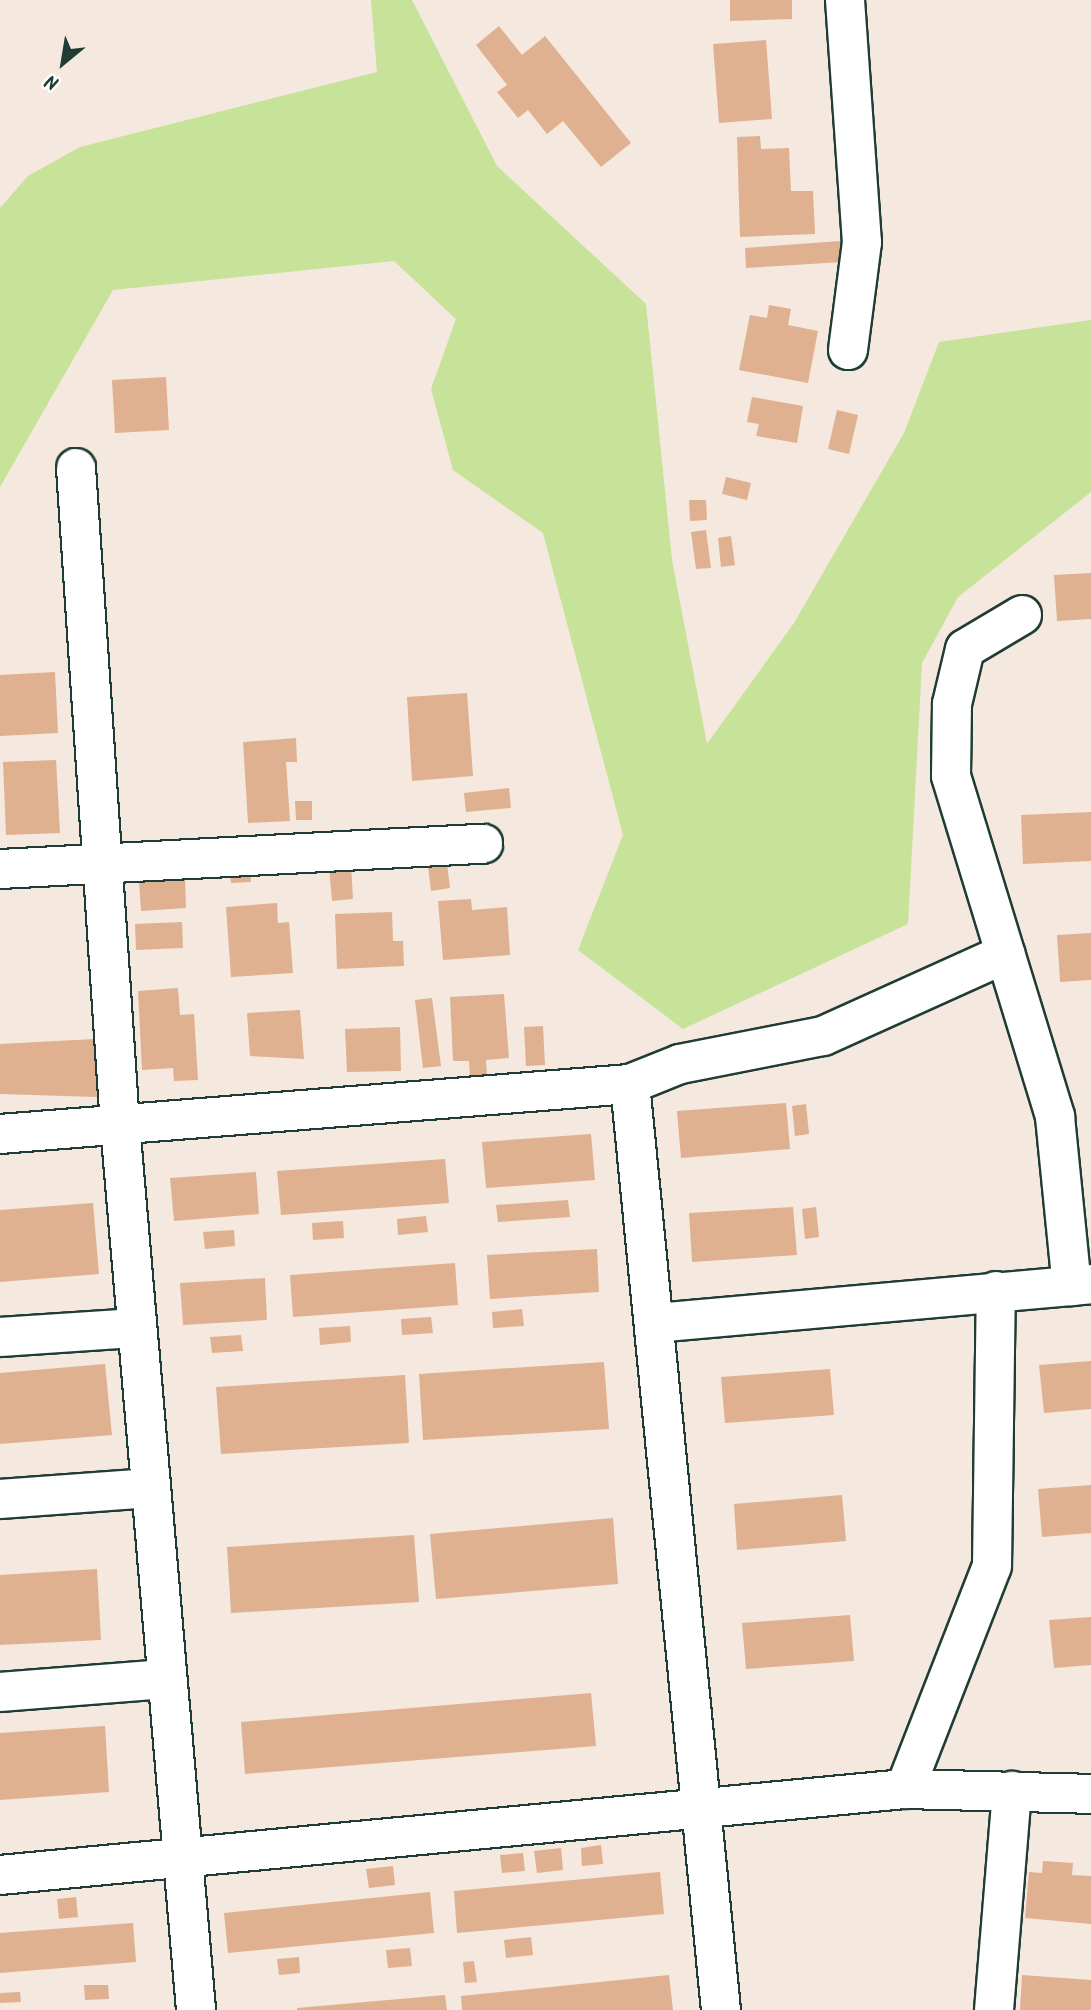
<!DOCTYPE html>
<html>
<head>
<meta charset="utf-8">
<style>
  body { margin:0 }
  #map { position:relative; width:1091px; height:2010px; overflow:hidden; background:#f5e8de; font-family:Kalam,sans-serif }
  div>[style] { position:absolute }
  .green>* { inset:0; background:#c7e299 }
  .building>* { inset:0; background:#dfb190 }
  .roads { filter:drop-shadow(2px 0 #1f3d34) drop-shadow(-2px 0 #1f3d34) drop-shadow(0 2px #1f3d34) drop-shadow(0 -2px #1f3d34) }
  .minor>* { height:38px; margin:-19px; padding:0 19px; transform-origin:19px; border-radius:19px; background:#fff }
  span { translate:-50% -50%; white-space:nowrap; text-align:center; line-height:1.15; -webkit-text-stroke:6px #fff; paint-order:stroke }
  .north { position:absolute; left:28px; top:28px; width:70px; height:70px; -webkit-text-stroke:5px #fff; paint-order:stroke; rotate:210deg; font-size:19px; font-weight:700; line-height:28px; text-align:center; color:#1f3d34 }
  .north::after { content:''; display:block; margin:auto; width:24px; height:32px; background:#1f3d34; clip-path:polygon(50% 0,100% 100%,50% 72%,0 100%) }
</style>
</head>
<body>
<div id="map">
  <div class="green">
    <i style="clip-path:polygon(371px 0,412px 0,497px 166px,646px 304px,672px 560px,707px 744px,794px 623px,904px 433px,939px 342px,1091px 320px,1091px 492px,958px 597px,922px 663px,908px 924px,683px 1029px,578px 950px,623px 835px,543px 533px,453px 470px,431px 389px,456px 319px,394px 261px,113px 290px,0 487px,0 208px,28px 176px,80px 147px,377px 72px)"></i>
  </div>
  <div class="building">
    <i style="clip-path:polygon(730px 0,792px 0,792px 19px,730px 21px)"></i>
    <i style="clip-path:polygon(499px 26px,522px 55px,545px 36px,631px 143px,601px 167px,563px 121px,547px 134px,528px 110px,518px 118px,497px 92px,507px 85px,476px 45px)"></i>
    <i style="clip-path:polygon(766px 40px,772px 119px,719px 123px,713px 44px)"></i>
    <i style="clip-path:polygon(760px 136px,761px 149px,789px 148px,791px 191px,813px 191px,815px 234px,740px 237px,737px 137px)"></i>
    <i style="clip-path:polygon(840px 241px,842px 262px,746px 268px,745px 248px)"></i>
    <i style="clip-path:polygon(769px 305px,791px 309px,788px 325px,818px 331px,808px 383px,739px 370px,750px 315px,767px 318px)"></i>
    <i style="clip-path:polygon(166px 377px,169px 430px,115px 433px,112px 380px)"></i>
    <i style="clip-path:polygon(752px 397px,803px 406px,797px 443px,756px 436px,759px 424px,747px 422px)"></i>
    <i style="clip-path:polygon(837px 410px,858px 415px,849px 454px,828px 449px)"></i>
    <i style="clip-path:polygon(726px 477px,751px 483px,747px 500px,722px 494px)"></i>
    <i style="clip-path:polygon(689px 500px,706px 500px,707px 520px,690px 521px)"></i>
    <i style="clip-path:polygon(706px 530px,711px 568px,696px 569px,691px 532px)"></i>
    <i style="clip-path:polygon(731px 536px,735px 565px,721px 567px,718px 538px)"></i>
    <i style="clip-path:polygon(1091px 573px,1091px 619px,1057px 621px,1054px 575px)"></i>
    <i style="clip-path:polygon(55px 672px,58px 733px,0 736px,0 675px)"></i>
    <i style="clip-path:polygon(467px 693px,473px 776px,412px 781px,407px 697px)"></i>
    <i style="clip-path:polygon(296px 738px,297px 762px,286px 762px,290px 821px,248px 823px,243px 742px)"></i>
    <i style="clip-path:polygon(56px 760px,60px 833px,6px 835px,3px 762px)"></i>
    <i style="clip-path:polygon(509px 788px,511px 808px,466px 812px,464px 793px)"></i>
    <i style="clip-path:polygon(295px 801px,312px 801px,312px 820px,296px 820px)"></i>
    <i style="clip-path:polygon(1091px 812px,1091px 861px,1023px 864px,1021px 815px)"></i>
    <i style="clip-path:polygon(446px 856px,450px 888px,431px 891px,427px 858px)"></i>
    <i style="clip-path:polygon(250px 864px,251px 882px,231px 883px,229px 866px)"></i>
    <i style="clip-path:polygon(351px 864px,353px 899px,332px 901px,329px 866px)"></i>
    <i style="clip-path:polygon(185px 878px,186px 908px,141px 911px,139px 881px)"></i>
    <i style="clip-path:polygon(471px 899px,472px 910px,507px 907px,510px 955px,443px 960px,438px 901px)"></i>
    <i style="clip-path:polygon(277px 903px,278px 923px,289px 922px,293px 973px,231px 977px,226px 907px)"></i>
    <i style="clip-path:polygon(392px 912px,393px 941px,403px 941px,404px 966px,337px 969px,335px 914px)"></i>
    <i style="clip-path:polygon(182px 922px,183px 948px,136px 950px,135px 924px)"></i>
    <i style="clip-path:polygon(1091px 933px,1091px 980px,1060px 982px,1057px 935px)"></i>
    <i style="clip-path:polygon(178px 988px,180px 1015px,194px 1014px,198px 1080px,174px 1081px,173px 1068px,142px 1070px,138px 991px)"></i>
    <i style="clip-path:polygon(504px 994px,509px 1058px,486px 1060px,487px 1076px,470px 1077px,469px 1061px,453px 1061px,450px 997px)"></i>
    <i style="clip-path:polygon(432px 998px,441px 1066px,423px 1068px,415px 1000px)"></i>
    <i style="clip-path:polygon(300px 1010px,304px 1059px,250px 1056px,247px 1013px)"></i>
    <i style="clip-path:polygon(543px 1026px,545px 1065px,526px 1066px,524px 1027px)"></i>
    <i style="clip-path:polygon(400px 1027px,401px 1071px,347px 1072px,345px 1029px)"></i>
    <i style="clip-path:polygon(94px 1039px,97px 1097px,0 1094px,0 1044px)"></i>
    <i style="clip-path:polygon(786px 1103px,790px 1149px,681px 1158px,677px 1111px)"></i>
    <i style="clip-path:polygon(806px 1104px,809px 1134px,795px 1136px,792px 1106px)"></i>
    <i style="clip-path:polygon(591px 1134px,595px 1180px,486px 1188px,482px 1142px)"></i>
    <i style="clip-path:polygon(445px 1159px,449px 1203px,281px 1215px,277px 1171px)"></i>
    <i style="clip-path:polygon(256px 1172px,259px 1214px,174px 1221px,170px 1178px)"></i>
    <i style="clip-path:polygon(568px 1200px,570px 1217px,498px 1222px,496px 1205px)"></i>
    <i style="clip-path:polygon(93px 1203px,99px 1274px,0 1282px,0 1210px)"></i>
    <i style="clip-path:polygon(793px 1207px,797px 1255px,692px 1262px,689px 1213px)"></i>
    <i style="clip-path:polygon(816px 1207px,819px 1237px,805px 1239px,802px 1209px)"></i>
    <i style="clip-path:polygon(426px 1216px,428px 1232px,398px 1235px,397px 1219px)"></i>
    <i style="clip-path:polygon(343px 1221px,344px 1238px,313px 1240px,312px 1223px)"></i>
    <i style="clip-path:polygon(234px 1230px,235px 1246px,205px 1249px,203px 1232px)"></i>
    <i style="clip-path:polygon(597px 1249px,599px 1292px,490px 1299px,487px 1255px)"></i>
    <i style="clip-path:polygon(455px 1263px,458px 1305px,293px 1317px,290px 1275px)"></i>
    <i style="clip-path:polygon(265px 1278px,267px 1320px,183px 1325px,180px 1283px)"></i>
    <i style="clip-path:polygon(522px 1309px,524px 1326px,493px 1328px,492px 1312px)"></i>
    <i style="clip-path:polygon(431px 1317px,433px 1333px,402px 1335px,401px 1319px)"></i>
    <i style="clip-path:polygon(350px 1326px,351px 1342px,320px 1345px,319px 1328px)"></i>
    <i style="clip-path:polygon(241px 1335px,243px 1351px,212px 1353px,210px 1337px)"></i>
    <i style="clip-path:polygon(1091px 1361px,1091px 1409px,1044px 1413px,1039px 1365px)"></i>
    <i style="clip-path:polygon(604px 1362px,609px 1429px,423px 1440px,419px 1374px)"></i>
    <i style="clip-path:polygon(105px 1364px,112px 1435px,0 1444px,0 1373px)"></i>
    <i style="clip-path:polygon(830px 1369px,834px 1415px,725px 1423px,721px 1377px)"></i>
    <i style="clip-path:polygon(405px 1375px,409px 1443px,221px 1454px,216px 1387px)"></i>
    <i style="clip-path:polygon(1091px 1485px,1091px 1533px,1042px 1537px,1038px 1489px)"></i>
    <i style="clip-path:polygon(842px 1495px,846px 1541px,737px 1550px,734px 1504px)"></i>
    <i style="clip-path:polygon(613px 1518px,618px 1584px,436px 1599px,430px 1534px)"></i>
    <i style="clip-path:polygon(414px 1535px,419px 1602px,231px 1613px,227px 1547px)"></i>
    <i style="clip-path:polygon(97px 1569px,101px 1640px,0 1645px,0 1575px)"></i>
    <i style="clip-path:polygon(850px 1615px,854px 1661px,746px 1669px,742px 1623px)"></i>
    <i style="clip-path:polygon(1091px 1617px,1091px 1665px,1054px 1668px,1049px 1620px)"></i>
    <i style="clip-path:polygon(591px 1693px,596px 1746px,245px 1774px,241px 1722px)"></i>
    <i style="clip-path:polygon(105px 1726px,109px 1792px,0 1800px,0 1733px)"></i>
    <i style="clip-path:polygon(601px 1845px,603px 1864px,582px 1866px,581px 1848px)"></i>
    <i style="clip-path:polygon(561px 1848px,563px 1870px,537px 1873px,534px 1851px)"></i>
    <i style="clip-path:polygon(523px 1853px,525px 1871px,502px 1873px,500px 1855px)"></i>
    <i style="clip-path:polygon(1043px 1861px,1073px 1863px,1072px 1875px,1091px 1876px,1091px 1924px,1025px 1918px,1029px 1872px,1042px 1873px)"></i>
    <i style="clip-path:polygon(393px 1866px,395px 1885px,369px 1888px,366px 1869px)"></i>
    <i style="clip-path:polygon(660px 1872px,664px 1914px,457px 1933px,454px 1891px)"></i>
    <i style="clip-path:polygon(430px 1892px,434px 1933px,228px 1953px,224px 1913px)"></i>
    <i style="clip-path:polygon(76px 1897px,78px 1917px,59px 1919px,57px 1899px)"></i>
    <i style="clip-path:polygon(133px 1923px,136px 1962px,0 1973px,0 1933px)"></i>
    <i style="clip-path:polygon(531px 1937px,533px 1955px,506px 1958px,504px 1940px)"></i>
    <i style="clip-path:polygon(410px 1948px,412px 1966px,388px 1968px,386px 1950px)"></i>
    <i style="clip-path:polygon(299px 1957px,300px 1973px,279px 1975px,277px 1959px)"></i>
    <i style="clip-path:polygon(474px 1961px,477px 1982px,465px 1983px,463px 1962px)"></i>
    <i style="clip-path:polygon(669px 1975px,673px 2010px,462px 2010px,461px 1996px)"></i>
    <i style="clip-path:polygon(1022px 1975px,1091px 1980px,1091px 2010px,1020px 2010px)"></i>
    <i style="clip-path:polygon(84px 1985px,108px 1985px,109px 1999px,85px 2000px)"></i>
    <i style="clip-path:polygon(20px 1992px,21px 2002px,0 2003px,0 1993px)"></i>
    <i style="clip-path:polygon(445px 1995px,447px 2010px,297px 2010px,297px 2008px)"></i>
  </div>
  <div class="roads">
    <div class="minor">
      <i style="left:845px;top:0;width:243px;rotate:86deg"></i>
      <i style="left:862px;top:242px;width:109px;rotate:97.4deg"></i>
      <i style="left:76px;top:468px;width:658px;rotate:86.17deg"></i>
      <i style="left:120px;top:1125px;width:888px;rotate:85.09deg"></i>
      <i style="left:1022px;top:615px;width:66px;rotate:149.2deg"></i>
      <i style="left:965px;top:649px;width:57px;rotate:103.3deg"></i>
      <i style="left:952px;top:704px;width:72px;rotate:90.8deg"></i>
      <i style="left:951px;top:776px;width:357px;rotate:73deg"></i>
      <i style="left:1055px;top:1117px;width:170px;rotate:84.3deg"></i>
      <i style="left:0;top:869px;width:484px;rotate:-3deg"></i>
      <i style="left:630px;top:1084px;width:930px;rotate:84.39deg"></i>
      <i style="left:0;top:1134px;width:632px;rotate:-4.54deg"></i>
      <i style="left:630px;top:1084px;width:54px;rotate:-21.8deg"></i>
      <i style="left:680px;top:1064px;width:146px;rotate:-11.1deg"></i>
      <i style="left:823px;top:1036px;width:200px;rotate:-24.3deg"></i>
      <i style="left:656px;top:1323px;width:437px;rotate:-5.1deg"></i>
      <i style="left:0;top:1337px;width:137px;rotate:-3.8deg"></i>
      <i style="left:0;top:1499px;width:149px;rotate:-4.2deg"></i>
      <i style="left:0;top:1692px;width:166px;rotate:-4.5deg"></i>
      <i style="left:905px;top:1789px;width:239px;rotate:-68.7deg"></i>
      <i style="left:992px;top:1566px;width:275px;rotate:-89.2deg"></i>
      <i style="left:0;top:1875px;width:909px;rotate:-5.43deg"></i>
      <i style="left:905px;top:1789px;width:186px;rotate:1.5deg"></i>
      <i style="left:994px;top:2010px;width:220px;rotate:-85.3deg"></i>
    </div>
  </div>
  <div class="north">N</div>
</div>
</body>
</html>
